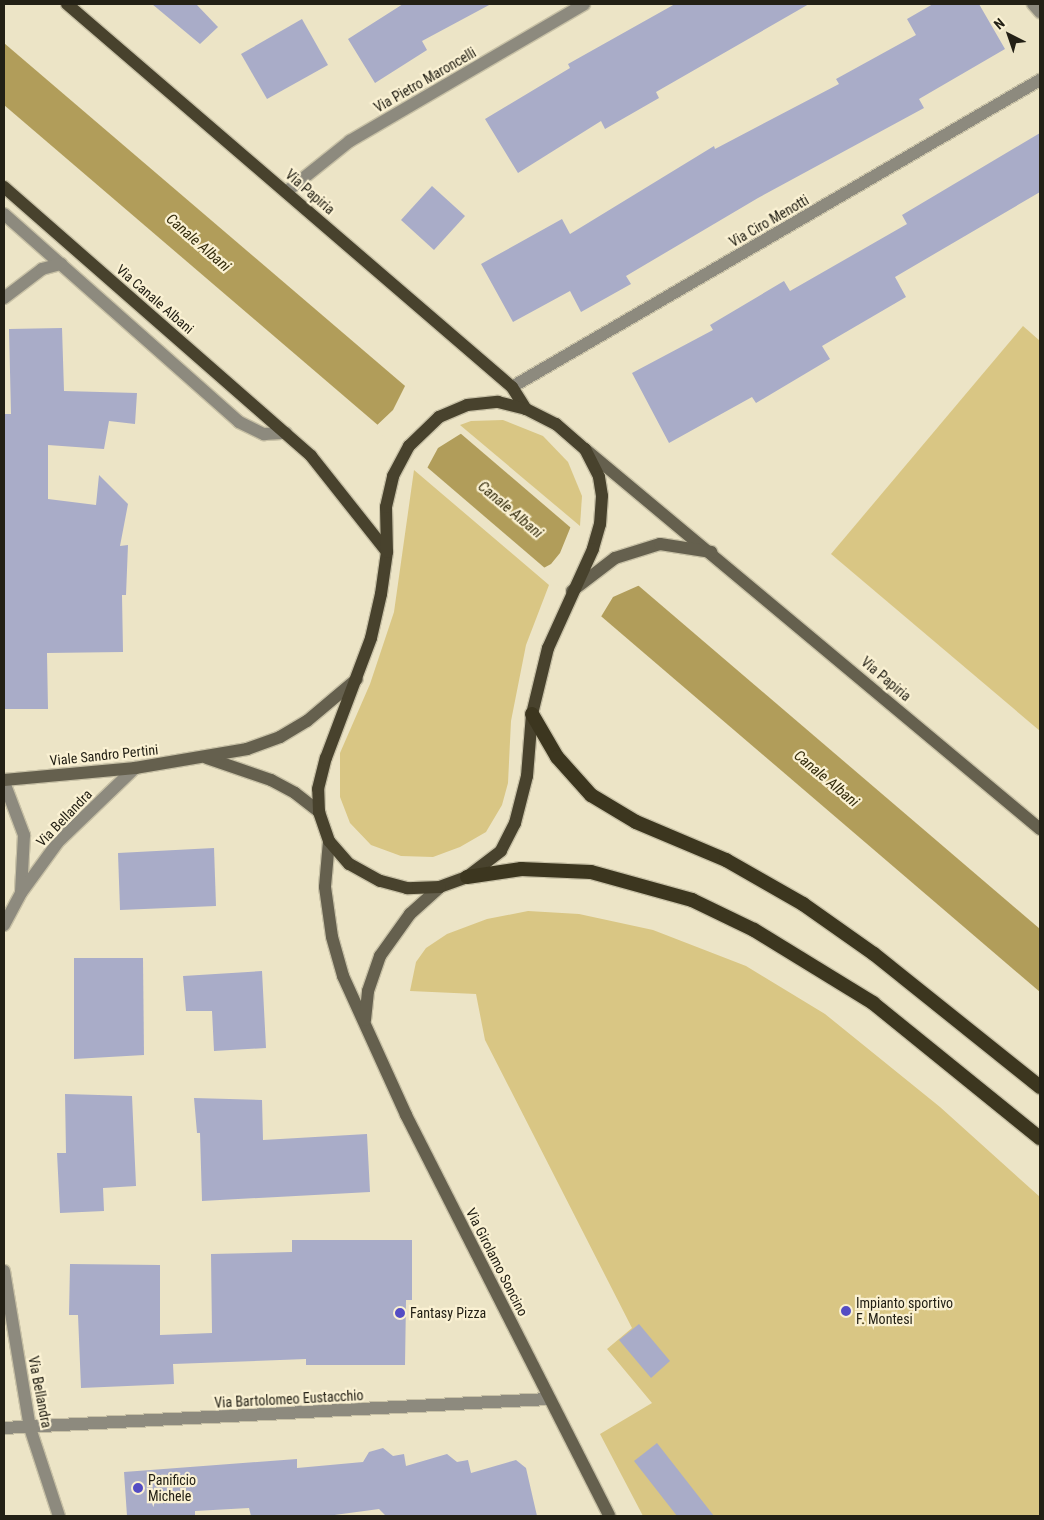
<!DOCTYPE html>
<html>
<head>
<meta charset="utf-8">
<style>
  body { margin:0 }
  #map { position:relative; width:1044px; height:1520px; overflow:hidden; background:#ece4c6; font-family:"Roboto Condensed",sans-serif }
  div>[style] { position:absolute }
  .green>* { inset:0; background:#d9c684 }
  .water>* { inset:0; background:#b19d5a }
  .pier>* { inset:0; background:#ece4c6 }
  .building>* { inset:0; background:#a9acc8 }
  .roads { filter:drop-shadow(1px 0 #c8c1a6) drop-shadow(-1px 0 #c8c1a6) drop-shadow(0 1px #c8c1a6) drop-shadow(0 -1px #c8c1a6) }
  .minor>* { height:12px; margin:-6px; padding:0 6px; transform-origin:6px; border-radius:6px; background:#8d8a7e }
  .secondary>* { height:12px; margin:-6px; padding:0 6px; transform-origin:6px; border-radius:6px; background:#65604e }
  .primary>* { height:12px; margin:-6px; padding:0 6px; transform-origin:6px; border-radius:6px; background:#48422d }
  .trunk>* { height:14px; margin:-7px; padding:0 7px; transform-origin:7px; border-radius:7px; background:#3c361f }
  .dots>* { width:14px; height:14px; translate:-50% -50%; box-sizing:border-box; border:2px solid #faf1d3; border-radius:50% }
  span { translate:-50% -50%; white-space:nowrap; text-align:center; line-height:1.15; -webkit-text-stroke:4.5px #faf1d3; paint-order:stroke }
  .street-label { font-size:14px; color:#232015 }
  .poi-label { font-size:14px; color:#232015 }
  .left { translate:0 -50%; text-align:left }
  .water-label { font-size:15px; color:#342c0c; font-style:italic }
  .frame { position:absolute; inset:0; border:5px solid #232015; pointer-events:none }
  .north { position:absolute; left:984px; top:10px; width:50px; height:50px; -webkit-text-stroke:4px #faf1d3; paint-order:stroke; rotate:319deg; font-size:14px; font-weight:700; line-height:20px; text-align:center; color:#232015 }
  .north::after { content:''; display:block; margin:auto; width:18px; height:22px; background:#232015; clip-path:polygon(50% 0,100% 100%,50% 72%,0 100%) }
</style>
</head>
<body>
<div id="map">
  <div class="green">
    <i style="clip-path:polygon(1023px 326px,1040px 341px,1040px 731px,831px 554px)"></i>
    <i style="clip-path:polygon(503px 420px,543px 436px,568px 462px,582px 496px,580px 526px,460px 425px,471px 421px)"></i>
    <i style="clip-path:polygon(414px 470px,549px 585px,526px 645px,511px 721px,508px 783px,502px 805px,486px 832px,460px 847px,433px 857px,401px 856px,371px 845px,350px 823px,340px 797px,340px 753px,370px 684px,394px 612px)"></i>
    <i style="clip-path:polygon(528px 911px,579px 914px,653px 930px,746px 966px,825px 1014px,940px 1107px,1040px 1197px,1040px 1516px,643px 1516px,600px 1434px,652px 1403px,607px 1349px,632px 1328px,485px 1040px,476px 994px,410px 991px,416px 962px,426px 948px,447px 934px,487px 919px)"></i>
  </div>
  <div class="water">
    <i style="clip-path:polygon(4px 43px,1040px 929px,1040px 992px,4px 105px)"></i>
  </div>
  <div class="pier">
    <i style="clip-path:polygon(406px 384px,462px 433px,438px 448px,425px 472px,374px 428px,393px 410px)"></i>
    <i style="clip-path:polygon(571px 526px,640px 585px,613px 597px,599px 620px,540px 570px,551px 564px,560px 553px)"></i>
  </div>
  <div class="building">
    <i style="clip-path:polygon(152px 4px,196px 4px,218px 27px,200px 44px)"></i>
    <i style="clip-path:polygon(403px 4px,491px 4px,422px 41px,427px 50px,375px 83px,348px 39px)"></i>
    <i style="clip-path:polygon(675px 4px,809px 4px,656px 92px,659px 98px,605px 129px,601px 121px,518px 173px,485px 119px,570px 68px,568px 64px)"></i>
    <i style="clip-path:polygon(933px 4px,979px 4px,1005px 49px,919px 99px,924px 108px,758px 198px,626px 276px,631px 284px,581px 312px,570px 291px,513px 322px,481px 264px,562px 219px,570px 234px,714px 146px,715px 149px,839px 84px,836px 79px,916px 35px,907px 19px)"></i>
    <i style="clip-path:polygon(302px 19px,328px 65px,267px 99px,241px 54px)"></i>
    <i style="clip-path:polygon(1040px 133px,1040px 192px,895px 277px,906px 297px,822px 346px,830px 359px,756px 403px,752px 397px,669px 443px,632px 373px,713px 330px,710px 325px,784px 281px,790px 291px,907px 224px,902px 215px)"></i>
    <i style="clip-path:polygon(432px 186px,465px 216px,434px 250px,401px 220px)"></i>
    <i style="clip-path:polygon(62px 328px,64px 391px,137px 393px,135px 424px,109px 421px,104px 449px,48px 445px,48px 499px,96px 505px,99px 475px,128px 504px,120px 546px,128px 545px,126px 595px,122px 595px,123px 652px,47px 653px,48px 709px,4px 709px,4px 414px,11px 414px,9px 329px)"></i>
    <i style="clip-path:polygon(214px 848px,216px 906px,120px 910px,118px 853px)"></i>
    <i style="clip-path:polygon(74px 958px,143px 958px,144px 1055px,74px 1059px)"></i>
    <i style="clip-path:polygon(262px 971px,266px 1048px,214px 1051px,212px 1011px,186px 1011px,183px 976px)"></i>
    <i style="clip-path:polygon(65px 1094px,132px 1096px,136px 1186px,103px 1188px,104px 1211px,60px 1213px,57px 1153px,66px 1153px)"></i>
    <i style="clip-path:polygon(194px 1098px,262px 1100px,263px 1140px,367px 1134px,370px 1192px,202px 1201px,200px 1133px,197px 1133px)"></i>
    <i style="clip-path:polygon(292px 1240px,412px 1240px,412px 1300px,406px 1300px,405px 1365px,306px 1365px,306px 1359px,173px 1364px,174px 1384px,81px 1388px,78px 1315px,69px 1315px,70px 1264px,160px 1265px,160px 1335px,212px 1333px,211px 1254px,292px 1252px)"></i>
    <i style="clip-path:polygon(639px 1324px,670px 1361px,651px 1378px,619px 1340px)"></i>
    <i style="clip-path:polygon(657px 1443px,714px 1516px,677px 1516px,634px 1461px)"></i>
    <i style="clip-path:polygon(383px 1448px,393px 1456px,404px 1454px,406px 1466px,447px 1454px,457px 1462px,468px 1460px,471px 1473px,516px 1460px,526px 1468px,537px 1516px,386px 1516px,379px 1509px,327px 1516px,251px 1516px,249px 1508px,195px 1511px,195px 1516px,127px 1516px,124px 1472px,297px 1459px,297px 1468px,363px 1462px,369px 1452px)"></i>
  </div>
  <div class="roads">
    <div class="minor">
      <i style="left:1033px;top:4px;width:11px;rotate:49deg"></i>
      <i style="left:286px;top:192px;width:82px;rotate:-38.6deg"></i>
      <i style="left:350px;top:141px;width:271px;rotate:-30.3deg"></i>
      <i style="left:4px;top:214px;width:314px;rotate:41.5deg"></i>
      <i style="left:239px;top:422px;width:28px;rotate:26deg"></i>
      <i style="left:264px;top:434px;width:22px;rotate:-3deg"></i>
      <i style="left:4px;top:298px;width:48px;rotate:-37.3deg"></i>
      <i style="left:42px;top:269px;width:20px;rotate:-15deg"></i>
      <i style="left:512px;top:387px;width:611px;rotate:-30.18deg"></i>
      <i style="left:4px;top:782px;width:57px;rotate:69.3deg"></i>
      <i style="left:24px;top:835px;width:57px;rotate:93deg"></i>
      <i style="left:4px;top:925px;width:36px;rotate:-62deg"></i>
      <i style="left:21px;top:893px;width:63px;rotate:-54deg"></i>
      <i style="left:58px;top:842px;width:107px;rotate:-43.9deg"></i>
      <i style="left:4px;top:1271px;width:159px;rotate:80.6deg"></i>
      <i style="left:30px;top:1428px;width:93px;rotate:71.8deg"></i>
      <i style="left:4px;top:1428px;width:546px;rotate:-3.05deg"></i>
    </div>
    <div class="secondary">
      <i style="left:585px;top:449px;width:593px;rotate:39.87deg"></i>
      <i style="left:572px;top:591px;width:54px;rotate:-37.5deg"></i>
      <i style="left:615px;top:558px;width:47px;rotate:-17.3deg"></i>
      <i style="left:660px;top:544px;width:52px;rotate:8.9deg"></i>
      <i style="left:207px;top:758px;width:68px;rotate:19deg"></i>
      <i style="left:271px;top:780px;width:27px;rotate:28deg"></i>
      <i style="left:295px;top:793px;width:31px;rotate:38deg"></i>
      <i style="left:4px;top:780px;width:132px;rotate:-5.2deg"></i>
      <i style="left:135px;top:768px;width:114px;rotate:-9.6deg"></i>
      <i style="left:247px;top:749px;width:35px;rotate:-20deg"></i>
      <i style="left:280px;top:737px;width:31px;rotate:-31deg"></i>
      <i style="left:307px;top:721px;width:65px;rotate:-40deg"></i>
      <i style="left:329px;top:841px;width:46px;rotate:95deg"></i>
      <i style="left:325px;top:887px;width:50px;rotate:82deg"></i>
      <i style="left:332px;top:937px;width:41px;rotate:74.2deg"></i>
      <i style="left:343px;top:976px;width:153px;rotate:65.6deg"></i>
      <i style="left:406px;top:1115px;width:449px;rotate:63.1deg"></i>
      <i style="left:365px;top:1020px;width:29px;rotate:-84deg"></i>
      <i style="left:368px;top:991px;width:37px;rotate:-71deg"></i>
      <i style="left:380px;top:956px;width:52px;rotate:-54.5deg"></i>
      <i style="left:410px;top:914px;width:40px;rotate:-42deg"></i>
    </div>
    <div class="primary">
      <i style="left:67px;top:4px;width:587px;rotate:40.72deg"></i>
      <i style="left:512px;top:387px;width:26px;rotate:58deg"></i>
      <i style="left:4px;top:187px;width:408px;rotate:41.2deg"></i>
      <i style="left:311px;top:456px;width:122px;rotate:51.6deg"></i>
      <i style="left:498px;top:402px;width:29px;rotate:14deg"></i>
      <i style="left:526px;top:409px;width:34px;rotate:27deg"></i>
      <i style="left:556px;top:424px;width:38px;rotate:41deg"></i>
      <i style="left:585px;top:449px;width:31px;rotate:63deg"></i>
      <i style="left:599px;top:477px;width:19px;rotate:81deg"></i>
      <i style="left:602px;top:496px;width:28px;rotate:94deg"></i>
      <i style="left:600px;top:524px;width:26px;rotate:106deg"></i>
      <i style="left:593px;top:549px;width:109px;rotate:114.4deg"></i>
      <i style="left:548px;top:648px;width:68px;rotate:103.6deg"></i>
      <i style="left:532px;top:714px;width:62px;rotate:94.6deg"></i>
      <i style="left:527px;top:776px;width:49px;rotate:104.3deg"></i>
      <i style="left:515px;top:823px;width:31px;rotate:117deg"></i>
      <i style="left:501px;top:851px;width:43px;rotate:142.6deg"></i>
      <i style="left:467px;top:877px;width:29px;rotate:160deg"></i>
      <i style="left:440px;top:887px;width:33px;rotate:178deg"></i>
      <i style="left:407px;top:888px;width:28px;rotate:-165deg"></i>
      <i style="left:380px;top:881px;width:35px;rotate:-151deg"></i>
      <i style="left:349px;top:864px;width:30px;rotate:-131deg"></i>
      <i style="left:329px;top:841px;width:31px;rotate:-109deg"></i>
      <i style="left:319px;top:812px;width:23px;rotate:-92deg"></i>
      <i style="left:318px;top:789px;width:32px;rotate:-76deg"></i>
      <i style="left:326px;top:758px;width:128px;rotate:-69.4deg"></i>
      <i style="left:371px;top:638px;width:45px;rotate:-77.2deg"></i>
      <i style="left:381px;top:594px;width:42px;rotate:-81.9deg"></i>
      <i style="left:387px;top:552px;width:45px;rotate:-91.3deg"></i>
      <i style="left:386px;top:507px;width:32px;rotate:-77deg"></i>
      <i style="left:393px;top:476px;width:34px;rotate:-62deg"></i>
      <i style="left:409px;top:446px;width:42px;rotate:-44deg"></i>
      <i style="left:439px;top:417px;width:30px;rotate:-23deg"></i>
      <i style="left:467px;top:405px;width:31px;rotate:-6deg"></i>
    </div>
    <div class="trunk">
      <i style="left:532px;top:714px;width:50px;rotate:59.8deg"></i>
      <i style="left:557px;top:757px;width:51px;rotate:48.2deg"></i>
      <i style="left:591px;top:795px;width:52px;rotate:31deg"></i>
      <i style="left:636px;top:822px;width:98px;rotate:22.9deg"></i>
      <i style="left:726px;top:860px;width:89px;rotate:29.7deg"></i>
      <i style="left:803px;top:904px;width:87px;rotate:35.2deg"></i>
      <i style="left:874px;top:954px;width:213px;rotate:38.7deg"></i>
      <i style="left:467px;top:877px;width:55px;rotate:-8.4deg"></i>
      <i style="left:521px;top:869px;width:70px;rotate:2.5deg"></i>
      <i style="left:591px;top:872px;width:105px;rotate:15.5deg"></i>
      <i style="left:692px;top:900px;width:69px;rotate:25.8deg"></i>
      <i style="left:754px;top:930px;width:140px;rotate:31.5deg"></i>
      <i style="left:873px;top:1003px;width:215px;rotate:39deg"></i>
    </div>
  </div>
  <div class="dots">
    <i style="left:846px;top:1311px;background:#544dc4"></i>
    <i style="left:400px;top:1313px;background:#544dc4"></i>
    <i style="left:138px;top:1488px;background:#544dc4"></i>
  </div>
  <div class="street-label">
    <span style="left:425px;top:80px;rotate:-30deg">Via Pietro Maroncelli</span>
    <span style="left:310px;top:192px;rotate:41deg">Via Papiria</span>
    <span style="left:769px;top:221px;rotate:-30deg">Via Ciro Menotti</span>
    <span style="left:155px;top:299px;rotate:41deg">Via Canale Albani</span>
    <span style="left:886px;top:679px;rotate:40deg">Via Papiria</span>
    <span style="left:104px;top:755px;rotate:-6deg">Viale Sandro Pertini</span>
    <span style="left:64px;top:818px;rotate:-46deg">Via Bellandra</span>
    <span style="left:497px;top:1262px;rotate:63deg">Via Girolamo Soncino</span>
    <span style="left:40px;top:1392px;rotate:79deg">Via Bellandra</span>
    <span style="left:289px;top:1399px;rotate:-3deg">Via Bartolomeo Eustacchio</span>
  </div>
  <div class="poi-label">
    <span class="left" style="left:856px;top:1311px">Impianto sportivo<br>F. Montesi</span>
    <span class="left" style="left:410px;top:1313px">Fantasy Pizza</span>
    <span class="left" style="left:148px;top:1488px">Panificio<br>Michele</span>
  </div>
  <div class="water-label">
    <span style="left:198px;top:243px;rotate:41deg">Canale Albani</span>
    <span style="left:510px;top:510px;rotate:40deg">Canale Albani</span>
    <span style="left:826px;top:779px;rotate:40deg">Canale Albani</span>
  </div>
  <div class="frame"></div>
  <div class="north">N</div>
</div>
</body>
</html>
